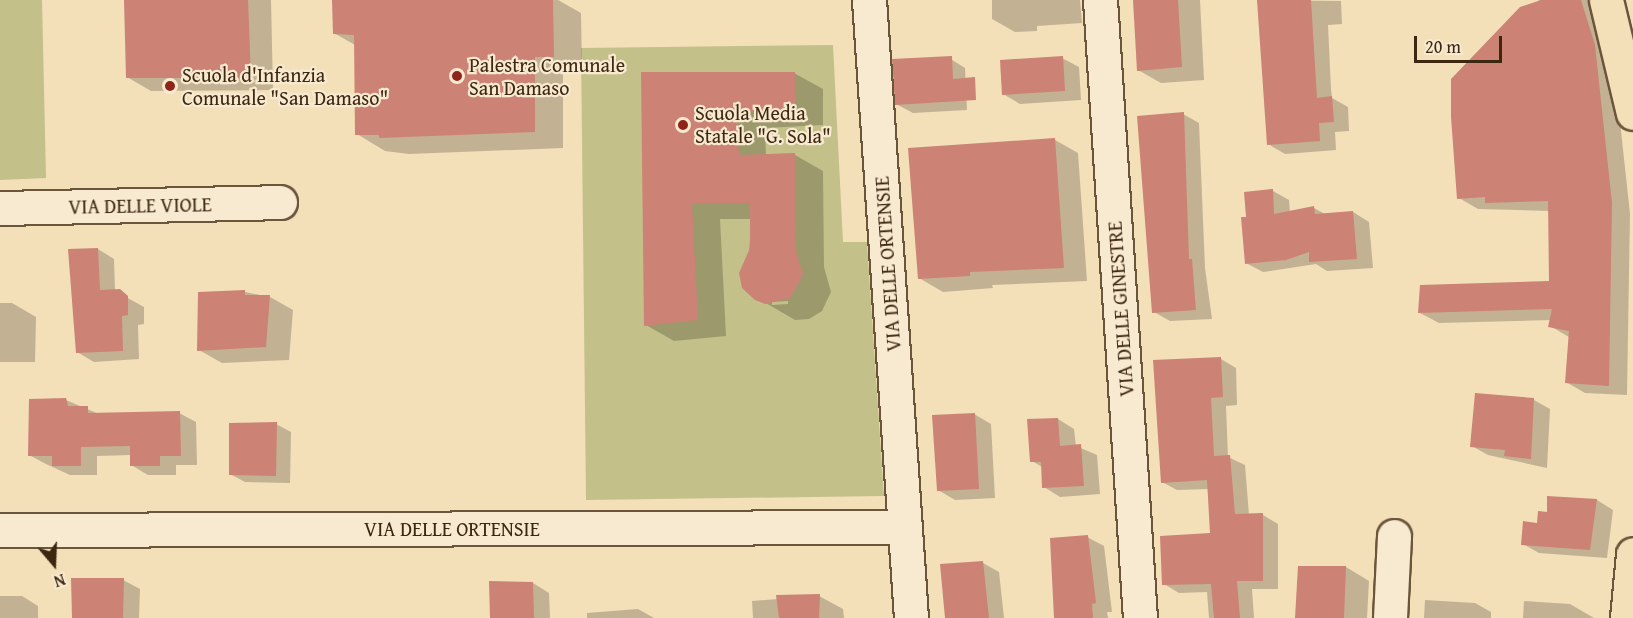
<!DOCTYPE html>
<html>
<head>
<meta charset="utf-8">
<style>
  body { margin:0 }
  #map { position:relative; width:1633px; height:618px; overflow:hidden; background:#f3dfb8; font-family:"Gentium Book Plus",serif }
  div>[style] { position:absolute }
  .green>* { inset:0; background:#c3c089 }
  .shadow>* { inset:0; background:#0003 }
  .building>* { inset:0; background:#cc8274 }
  .roads { filter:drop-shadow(2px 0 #6b553b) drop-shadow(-2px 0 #6b553b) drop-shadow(0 2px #6b553b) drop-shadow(0 -2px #6b553b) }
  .minor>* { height:33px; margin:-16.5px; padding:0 16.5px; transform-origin:16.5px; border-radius:16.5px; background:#f7ead1 }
  .primary>* { height:33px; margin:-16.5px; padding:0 16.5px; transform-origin:16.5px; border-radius:16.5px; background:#f3dfb8 }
  .dots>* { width:16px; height:16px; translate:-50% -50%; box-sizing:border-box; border:3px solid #f7ead1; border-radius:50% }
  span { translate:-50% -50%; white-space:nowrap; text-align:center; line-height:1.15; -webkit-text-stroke:4.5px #f7ead1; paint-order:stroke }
  .poi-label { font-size:20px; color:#3e2711 }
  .left { translate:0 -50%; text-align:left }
  .street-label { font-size:20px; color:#3e2711 }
  .north { position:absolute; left:24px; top:534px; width:60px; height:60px; -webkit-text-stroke:4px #f7ead1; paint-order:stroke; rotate:161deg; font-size:16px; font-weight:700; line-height:24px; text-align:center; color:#3e2711 }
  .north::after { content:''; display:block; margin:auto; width:21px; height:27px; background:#3e2711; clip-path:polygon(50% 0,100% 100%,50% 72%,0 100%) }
  .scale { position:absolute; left:1414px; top:36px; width:88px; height:27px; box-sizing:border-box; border:3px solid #3e2711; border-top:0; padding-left:8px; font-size:18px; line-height:21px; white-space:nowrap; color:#3e2711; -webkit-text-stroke:4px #f7ead1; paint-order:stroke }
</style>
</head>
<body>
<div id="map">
  <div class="green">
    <i style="clip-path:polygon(0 0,42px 0,46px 178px,0 180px)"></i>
    <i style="clip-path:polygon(833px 45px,843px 242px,867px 242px,884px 496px,586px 500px,581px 48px)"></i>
  </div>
  <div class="shadow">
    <i style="clip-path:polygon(126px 0,271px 0,273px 90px,151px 91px,127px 77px)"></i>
    <i style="clip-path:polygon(334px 0,558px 0,581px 13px,582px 72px,563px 73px,563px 148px,409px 154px,385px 151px,357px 134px,355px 45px,334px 33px)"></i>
    <i style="clip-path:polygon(992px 0,1080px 0,1082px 23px,1037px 26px,1037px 31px,1015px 32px,992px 19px)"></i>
    <i style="clip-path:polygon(1134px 0,1200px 0,1204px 80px,1161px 83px,1138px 70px)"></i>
    <i style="clip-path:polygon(1259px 0,1341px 1px,1342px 24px,1328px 25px,1331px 89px,1332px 98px,1348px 107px,1349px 131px,1335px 132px,1336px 150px,1285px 154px,1268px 144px)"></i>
    <i style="clip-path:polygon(1539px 0,1595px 0,1613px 57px,1630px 214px,1627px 395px,1585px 393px,1566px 382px,1569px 337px,1550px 326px,1552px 320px,1439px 323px,1420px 313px,1551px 283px,1550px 211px,1478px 209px,1459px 198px)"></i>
    <i style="clip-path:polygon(949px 58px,965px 68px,967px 110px,913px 113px,896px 104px)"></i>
    <i style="clip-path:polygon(1062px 58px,1079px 67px,1081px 100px,1020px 104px,1003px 94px)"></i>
    <i style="clip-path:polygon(evenodd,794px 73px,823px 89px,823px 125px,765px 128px,766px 156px,795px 155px,823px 171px,824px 267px,831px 292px,822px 311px,809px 319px,795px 320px,747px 292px,751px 219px,720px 219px,726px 336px,674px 341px,646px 325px,642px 74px,794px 73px,788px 301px,788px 304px,772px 305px,772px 302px,788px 301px)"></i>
    <i style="clip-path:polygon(1183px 114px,1199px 123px,1205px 268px,1212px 319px,1170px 321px,1154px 312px)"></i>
    <i style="clip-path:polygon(1055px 140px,1078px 153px,1087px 281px,992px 285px,993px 288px,943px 292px,919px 278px)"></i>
    <i style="clip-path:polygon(1273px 191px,1289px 200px,1290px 213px,1314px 208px,1325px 214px,1353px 212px,1369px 222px,1373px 268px,1327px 271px,1316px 264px,1263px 272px,1246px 263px,1248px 219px)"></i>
    <i style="clip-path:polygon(98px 249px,114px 259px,115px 291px,144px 307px,144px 324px,138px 325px,139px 359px,94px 362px,77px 352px)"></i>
    <i style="clip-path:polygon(245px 292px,270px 297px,293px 310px,289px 360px,222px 363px,199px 350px)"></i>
    <i style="clip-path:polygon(0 303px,12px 303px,36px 317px,35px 362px,0 362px)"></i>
    <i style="clip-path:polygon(1221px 359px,1236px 368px,1237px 405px,1226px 406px,1228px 457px,1245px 465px,1249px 515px,1263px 515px,1278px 524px,1278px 589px,1252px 589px,1254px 618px,1209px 618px,1207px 592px,1179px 593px,1164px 584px,1212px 535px,1209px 489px,1177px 490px,1162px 482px)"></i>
    <i style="clip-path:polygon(1476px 395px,1534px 400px,1550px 409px,1547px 468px,1488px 455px,1472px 446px)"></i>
    <i style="clip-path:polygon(66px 400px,99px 414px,179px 413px,196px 422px,197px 465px,176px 465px,176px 475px,148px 475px,131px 465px,131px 455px,97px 456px,97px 475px,70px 475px,46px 464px,29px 455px)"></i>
    <i style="clip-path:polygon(974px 414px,991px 424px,995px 498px,955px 500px,938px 490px)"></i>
    <i style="clip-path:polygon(1058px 419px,1074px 429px,1076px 446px,1097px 455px,1100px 494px,1060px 497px,1044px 487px,1042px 467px,1032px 461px)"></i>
    <i style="clip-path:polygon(276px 424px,291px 432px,290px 483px,245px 482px,230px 474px)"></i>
    <i style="clip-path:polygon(1549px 497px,1597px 500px,1613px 510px,1607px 558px,1539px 553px,1523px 544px,1548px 513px)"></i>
    <i style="clip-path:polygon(1087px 537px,1104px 546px,1112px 612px,1107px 612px,1108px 618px,1056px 618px)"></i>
    <i style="clip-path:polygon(983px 563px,999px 572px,1004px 618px,946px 618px)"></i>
    <i style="clip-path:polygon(1346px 567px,1369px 581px,1367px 618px,1297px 618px)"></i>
    <i style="clip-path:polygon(123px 580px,140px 589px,139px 618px,73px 618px)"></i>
    <i style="clip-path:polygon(533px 583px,549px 593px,550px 618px,491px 618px)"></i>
    <i style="clip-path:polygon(0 596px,22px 596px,38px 606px,38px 618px,0 618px)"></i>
    <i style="clip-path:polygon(819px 596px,843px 609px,844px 618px,753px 618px,752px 601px)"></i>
    <i style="clip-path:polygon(1425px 600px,1475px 603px,1491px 612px,1491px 618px,1424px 618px)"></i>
    <i style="clip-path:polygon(1524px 601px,1570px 604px,1594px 618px,1523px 618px)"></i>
    <i style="clip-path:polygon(638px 609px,654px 618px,587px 618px,587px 613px)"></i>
  </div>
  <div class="building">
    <i style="clip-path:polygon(124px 0,248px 0,251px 78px,126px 78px)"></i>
    <i style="clip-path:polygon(332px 0,553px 0,554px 57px,535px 57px,535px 132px,379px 138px,379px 135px,355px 135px,354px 35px,333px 34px)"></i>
    <i style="clip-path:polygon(1133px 0,1178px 0,1182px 67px,1137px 71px)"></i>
    <i style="clip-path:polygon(1257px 0,1311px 0,1317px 98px,1332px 96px,1334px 122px,1319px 123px,1320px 141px,1267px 145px)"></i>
    <i style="clip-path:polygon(1541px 0,1581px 0,1595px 45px,1612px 203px,1609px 386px,1565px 383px,1569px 331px,1548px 327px,1552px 309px,1418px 313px,1420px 285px,1549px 281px,1548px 201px,1485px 203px,1485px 197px,1457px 199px,1451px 117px,1451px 79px,1520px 7px)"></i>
    <i style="clip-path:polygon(952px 56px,953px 79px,975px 77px,976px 100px,895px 105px,892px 59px)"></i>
    <i style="clip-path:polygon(1063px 56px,1065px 91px,1002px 95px,1000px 60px)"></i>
    <i style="clip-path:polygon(641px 72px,795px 72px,795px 110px,737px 112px,739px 155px,795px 153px,796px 250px,803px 275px,790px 298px,765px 304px,755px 300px,742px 288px,739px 273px,750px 248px,750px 203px,692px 203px,698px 320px,644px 326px)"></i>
    <i style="clip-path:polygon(1184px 112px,1189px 259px,1192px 259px,1196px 310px,1152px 313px,1137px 116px)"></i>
    <i style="clip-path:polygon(1055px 138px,1064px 268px,970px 272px,970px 276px,918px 279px,908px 148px)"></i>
    <i style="clip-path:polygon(1273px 189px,1274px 214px,1314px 206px,1315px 214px,1353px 211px,1357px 259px,1309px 262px,1309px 252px,1286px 260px,1245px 264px,1241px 217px,1246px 217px,1244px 192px)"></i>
    <i style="clip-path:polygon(98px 248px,100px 290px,120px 289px,128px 296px,128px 315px,122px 316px,123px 351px,76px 353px,68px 249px)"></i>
    <i style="clip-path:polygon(245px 290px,245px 295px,270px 295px,266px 347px,197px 351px,198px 292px)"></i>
    <i style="clip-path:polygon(1221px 357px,1223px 397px,1211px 398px,1214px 456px,1230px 455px,1235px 514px,1263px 513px,1263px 581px,1237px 581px,1240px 618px,1214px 618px,1211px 584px,1162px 585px,1160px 536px,1210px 533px,1207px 480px,1161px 483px,1153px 360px)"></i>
    <i style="clip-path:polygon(1475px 393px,1534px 398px,1531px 459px,1504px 456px,1505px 450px,1470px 447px)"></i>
    <i style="clip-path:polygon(66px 398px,68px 406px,88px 406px,88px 413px,180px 411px,181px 456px,160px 456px,160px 466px,130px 466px,130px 446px,81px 447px,81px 466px,52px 466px,52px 456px,28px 456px,29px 399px)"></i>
    <i style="clip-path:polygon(975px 413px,979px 489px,937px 491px,932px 415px)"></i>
    <i style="clip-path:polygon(1058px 418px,1060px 446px,1081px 444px,1084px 486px,1042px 488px,1041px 462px,1030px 462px,1027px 419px)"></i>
    <i style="clip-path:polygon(277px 422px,276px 476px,229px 475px,229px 423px)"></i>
    <i style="clip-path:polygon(1547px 496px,1597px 499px,1590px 550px,1521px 545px,1523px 521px,1537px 523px,1538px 511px,1547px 512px)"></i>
    <i style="clip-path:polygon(1088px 535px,1096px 603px,1092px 604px,1093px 618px,1054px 618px,1050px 538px)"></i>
    <i style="clip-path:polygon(983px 561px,989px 618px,945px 618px,940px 564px)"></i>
    <i style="clip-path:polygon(1298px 566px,1346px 566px,1344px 618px,1295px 618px)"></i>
    <i style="clip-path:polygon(71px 578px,124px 578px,123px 618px,72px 618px)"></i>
    <i style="clip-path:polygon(489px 581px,533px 582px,534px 618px,490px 618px)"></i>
    <i style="clip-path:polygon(820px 594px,819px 618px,779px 618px,776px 595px)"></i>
  </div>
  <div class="roads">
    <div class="minor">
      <i style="left:869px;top:0;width:619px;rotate:86.11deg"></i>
      <i style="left:1100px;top:0;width:619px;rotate:86.3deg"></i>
      <i style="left:0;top:208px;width:280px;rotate:-1.2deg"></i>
      <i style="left:0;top:530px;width:905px;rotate:-0.19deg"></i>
      <i style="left:1390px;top:618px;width:82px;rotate:-87.2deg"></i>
    </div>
    <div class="primary">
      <i style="left:1606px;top:0;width:116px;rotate:76.6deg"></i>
      <i style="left:1627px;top:618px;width:64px;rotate:-84.6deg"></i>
    </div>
  </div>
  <div class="dots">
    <i style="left:457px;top:76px;background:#8f2418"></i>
    <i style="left:170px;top:86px;background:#8f2418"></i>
    <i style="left:683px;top:125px;background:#8f2418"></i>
  </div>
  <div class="poi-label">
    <span class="left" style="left:469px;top:76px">Palestra Comunale<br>San Damaso</span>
    <span class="left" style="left:182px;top:86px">Scuola d'Infanzia<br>Comunale "San Damaso"</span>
    <span class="left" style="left:695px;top:124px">Scuola Media<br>Statale "G. Sola"</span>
  </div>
  <div class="street-label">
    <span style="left:140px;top:205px;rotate:-1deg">VIA DELLE VIOLE</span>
    <span style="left:887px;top:264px;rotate:-94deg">VIA DELLE ORTENSIE</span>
    <span style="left:1120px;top:309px;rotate:-94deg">VIA DELLE GINESTRE</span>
    <span style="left:452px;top:528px">VIA DELLE ORTENSIE</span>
  </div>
  <div class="north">N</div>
  <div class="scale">20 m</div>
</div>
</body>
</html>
